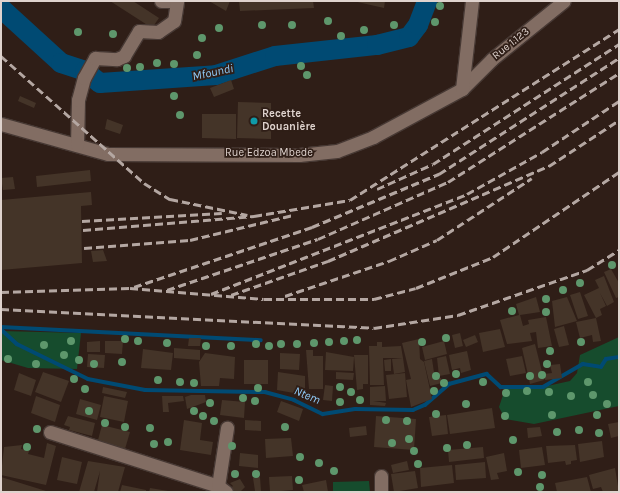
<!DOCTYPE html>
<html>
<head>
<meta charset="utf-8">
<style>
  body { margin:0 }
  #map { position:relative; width:620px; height:493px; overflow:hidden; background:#2f1e17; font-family:Karla,sans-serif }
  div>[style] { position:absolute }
  .green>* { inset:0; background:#164c2d }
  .stream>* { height:3.5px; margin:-1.75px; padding:0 1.75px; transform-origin:1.75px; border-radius:1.75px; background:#004a73 }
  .river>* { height:20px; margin:-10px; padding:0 10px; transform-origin:10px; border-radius:10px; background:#004a73 }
  .building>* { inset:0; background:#443428 }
  .roads { filter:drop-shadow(1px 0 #473934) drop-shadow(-1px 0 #473934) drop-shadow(0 1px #473934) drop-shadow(0 -1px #473934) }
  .minor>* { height:13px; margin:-6.5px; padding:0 6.5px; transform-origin:6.5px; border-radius:6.5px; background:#826d63 }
  .rail>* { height:3px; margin-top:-1.5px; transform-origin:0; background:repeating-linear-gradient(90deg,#b4a7a2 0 8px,transparent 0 12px) }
  .trees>* { width:8px; height:8px; margin:-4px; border-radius:50%; background:#5e976c }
  .dots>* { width:11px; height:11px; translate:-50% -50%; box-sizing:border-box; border:2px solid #2f1e17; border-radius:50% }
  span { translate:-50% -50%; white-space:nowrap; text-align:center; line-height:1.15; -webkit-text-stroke:3.5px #2f1e17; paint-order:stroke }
  .street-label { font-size:11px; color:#dfd3ce }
  .poi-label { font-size:11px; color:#dfd3ce; font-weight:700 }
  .left { translate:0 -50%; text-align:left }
  .water-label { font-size:12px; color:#90ccf9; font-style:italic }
  .frame { position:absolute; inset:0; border:2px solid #dfd3ce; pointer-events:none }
</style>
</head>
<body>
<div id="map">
  <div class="green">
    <i style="clip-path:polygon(1px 331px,81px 333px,77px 369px,28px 368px,1px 360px)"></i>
    <i style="clip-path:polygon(619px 337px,619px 406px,534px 424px,505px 419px,499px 407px,506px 386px,538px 388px,570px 381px,577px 373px,580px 355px)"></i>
    <i style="clip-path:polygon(369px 481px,370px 492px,333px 492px,333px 482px)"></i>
  </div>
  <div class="stream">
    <i style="left:1px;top:327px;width:260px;rotate:2.9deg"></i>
    <i style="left:1px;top:329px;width:22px;rotate:43deg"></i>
    <i style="left:17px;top:344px;width:79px;rotate:26.2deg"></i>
    <i style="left:88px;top:379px;width:58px;rotate:10.9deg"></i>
    <i style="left:145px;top:390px;width:120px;rotate:1deg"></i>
    <i style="left:265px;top:392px;width:30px;rotate:15deg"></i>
    <i style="left:294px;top:400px;width:32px;rotate:26deg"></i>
    <i style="left:323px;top:414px;width:32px;rotate:-9deg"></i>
    <i style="left:355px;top:409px;width:58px;rotate:1deg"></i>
    <i style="left:413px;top:410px;width:13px;rotate:-23deg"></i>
    <i style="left:425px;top:405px;width:32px;rotate:-41deg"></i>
    <i style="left:449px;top:384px;width:39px;rotate:-15deg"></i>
    <i style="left:487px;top:374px;width:19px;rotate:43deg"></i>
    <i style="left:501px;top:387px;width:42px"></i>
    <i style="left:543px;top:387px;width:46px;rotate:-29.9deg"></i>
    <i style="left:583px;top:364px;width:18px;rotate:9deg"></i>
    <i style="left:601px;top:367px;width:9px;rotate:-58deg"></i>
    <i style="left:606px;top:359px;width:13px;rotate:-9deg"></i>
  </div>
  <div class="river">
    <i style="left:1px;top:8px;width:81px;rotate:42.5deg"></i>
    <i style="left:61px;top:63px;width:25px;rotate:18deg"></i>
    <i style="left:85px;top:71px;width:19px;rotate:39deg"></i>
    <i style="left:100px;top:83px;width:116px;rotate:-3.9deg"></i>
    <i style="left:216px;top:75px;width:62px;rotate:-17.9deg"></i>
    <i style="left:275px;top:56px;width:103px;rotate:-6.2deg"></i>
    <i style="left:377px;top:45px;width:33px;rotate:-14deg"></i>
    <i style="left:409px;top:37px;width:15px;rotate:-53deg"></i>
    <i style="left:418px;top:25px;width:26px;rotate:-69deg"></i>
  </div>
  <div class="building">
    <i style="clip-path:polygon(110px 1px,133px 1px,159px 18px,152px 28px)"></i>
    <i style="clip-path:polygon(209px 1px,230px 1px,226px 11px)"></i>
    <i style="clip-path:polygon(239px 1px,313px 1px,314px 8px,240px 11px)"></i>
    <i style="clip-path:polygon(353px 1px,385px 1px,384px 8px)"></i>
    <i style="clip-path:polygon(231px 80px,234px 89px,214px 97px,210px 88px)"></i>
    <i style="clip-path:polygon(20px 96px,36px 103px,34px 108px,18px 101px)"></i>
    <i style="clip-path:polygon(238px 102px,271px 103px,271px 139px,237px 138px)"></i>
    <i style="clip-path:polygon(202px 114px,236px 114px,236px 139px,202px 138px)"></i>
    <i style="clip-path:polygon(107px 119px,123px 125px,120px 134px,105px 129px)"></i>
    <i style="clip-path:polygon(90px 170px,91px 181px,37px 187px,36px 176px)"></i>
    <i style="clip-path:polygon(13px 177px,15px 189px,3px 190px,1px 178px)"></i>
    <i style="clip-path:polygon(91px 192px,92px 205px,81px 206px,82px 263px,1px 270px,1px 200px)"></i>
    <i style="clip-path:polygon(103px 250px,107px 261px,93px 262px,91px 251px)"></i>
    <i style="clip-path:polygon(611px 269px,619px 283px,619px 297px,616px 298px,604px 272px)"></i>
    <i style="clip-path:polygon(604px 276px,614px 302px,607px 306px,600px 293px,606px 306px,600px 309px,602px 315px,596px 318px,584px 295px,599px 288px,595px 280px)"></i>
    <i style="clip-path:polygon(580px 292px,588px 316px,578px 319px,570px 295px)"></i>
    <i style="clip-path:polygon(536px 297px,540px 312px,520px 315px,523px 326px,529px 324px,528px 320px,546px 317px,552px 346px,538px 348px,536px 332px,530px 333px,532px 341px,507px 344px,500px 320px,519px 315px,516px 304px)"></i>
    <i style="clip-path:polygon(567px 297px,577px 321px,555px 327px,552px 301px)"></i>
    <i style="clip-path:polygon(596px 318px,601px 341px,593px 342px,592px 335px,580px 338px,576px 322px)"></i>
    <i style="clip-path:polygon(564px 326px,569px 345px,559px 347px,554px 329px)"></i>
    <i style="clip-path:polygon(500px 329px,505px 347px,483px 352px,479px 333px)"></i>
    <i style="clip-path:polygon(460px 333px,463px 346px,455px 348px,452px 335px)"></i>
    <i style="clip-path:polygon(475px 335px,478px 342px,466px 347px,463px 340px)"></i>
    <i style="clip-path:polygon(189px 338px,201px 338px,200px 346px,188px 346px)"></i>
    <i style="clip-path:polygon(419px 339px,420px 359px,424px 362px,432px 399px,411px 407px,406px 380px,411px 379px,402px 343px)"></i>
    <i style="clip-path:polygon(100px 341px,100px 352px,87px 352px,87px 342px)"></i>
    <i style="clip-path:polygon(105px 341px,123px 341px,122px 354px,105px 353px)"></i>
    <i style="clip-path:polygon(444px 341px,447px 354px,425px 360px,422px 347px)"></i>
    <i style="clip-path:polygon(377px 342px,382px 342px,382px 347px,401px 346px,403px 358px,383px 358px,384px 385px,370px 385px,369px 346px,377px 346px)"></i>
    <i style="clip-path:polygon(535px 344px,544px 380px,530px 384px,522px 348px)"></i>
    <i style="clip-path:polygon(174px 348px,200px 350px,200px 360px,174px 358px)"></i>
    <i style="clip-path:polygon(143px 349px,173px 353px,171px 370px,141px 368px)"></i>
    <i style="clip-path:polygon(306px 350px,313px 350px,313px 356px,323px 356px,323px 389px,309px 389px)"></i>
    <i style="clip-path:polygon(467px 351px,471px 370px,461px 373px,460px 368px,452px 370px,449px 355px)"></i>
    <i style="clip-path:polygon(326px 352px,354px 357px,353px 371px,325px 370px)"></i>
    <i style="clip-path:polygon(205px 353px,235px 357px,234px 379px,220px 378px,219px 386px,201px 386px,199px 362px)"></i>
    <i style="clip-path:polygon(280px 353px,300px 354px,299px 370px,280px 369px)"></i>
    <i style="clip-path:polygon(88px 354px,105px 355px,104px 368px,87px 367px)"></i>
    <i style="clip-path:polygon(354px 355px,368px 355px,368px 384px,363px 384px,363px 389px,357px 390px)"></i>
    <i style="clip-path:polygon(446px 356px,450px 374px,439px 376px,437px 358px)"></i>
    <i style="clip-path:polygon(522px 356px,526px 373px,510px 376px,506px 359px)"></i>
    <i style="clip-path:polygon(403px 358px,405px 372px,394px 374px,392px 359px)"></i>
    <i style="clip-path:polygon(391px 359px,391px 371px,385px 371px,384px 360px)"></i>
    <i style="clip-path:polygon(432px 359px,435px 379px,441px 378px,442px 383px,430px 386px,424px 361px)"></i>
    <i style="clip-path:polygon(244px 360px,268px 360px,268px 384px,244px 384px)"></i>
    <i style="clip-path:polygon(560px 364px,562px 378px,545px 380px,544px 374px,552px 373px,550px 365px)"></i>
    <i style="clip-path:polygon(43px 372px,69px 381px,61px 402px,35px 392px)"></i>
    <i style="clip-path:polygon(278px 372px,305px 376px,305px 395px,277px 390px)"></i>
    <i style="clip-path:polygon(336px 372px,354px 373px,353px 380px,336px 379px)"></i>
    <i style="clip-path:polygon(19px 373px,36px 380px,31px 396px,14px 390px)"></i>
    <i style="clip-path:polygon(405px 373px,407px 397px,389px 399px,386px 375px)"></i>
    <i style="clip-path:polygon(325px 385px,333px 386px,332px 401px,323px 400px)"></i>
    <i style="clip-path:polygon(385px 386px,386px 401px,373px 401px,386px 403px,385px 406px,370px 405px,370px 387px)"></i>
    <i style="clip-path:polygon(103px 387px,127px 392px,125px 398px,102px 393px)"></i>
    <i style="clip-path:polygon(191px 395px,205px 395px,206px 402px,187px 409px,185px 397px)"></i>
    <i style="clip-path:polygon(36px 396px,60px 405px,55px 422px,31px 413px)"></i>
    <i style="clip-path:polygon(104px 396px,128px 401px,124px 422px,100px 417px)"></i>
    <i style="clip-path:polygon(162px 396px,183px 396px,184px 401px,168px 403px,169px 412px,163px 412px)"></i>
    <i style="clip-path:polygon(80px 399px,101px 405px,97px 420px,76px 414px)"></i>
    <i style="clip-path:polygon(222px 400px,245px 402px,244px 418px,220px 415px)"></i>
    <i style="clip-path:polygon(281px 401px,303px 409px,299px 421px,277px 412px)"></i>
    <i style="clip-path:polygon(492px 408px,495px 428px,450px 434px,447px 415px)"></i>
    <i style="clip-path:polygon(446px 415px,448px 434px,432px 436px,429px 417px)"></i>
    <i style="clip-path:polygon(68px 416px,95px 423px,92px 436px,69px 430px,70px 427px,64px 425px)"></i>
    <i style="clip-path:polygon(376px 416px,416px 419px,414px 450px,374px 447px)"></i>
    <i style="clip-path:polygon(184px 420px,202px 423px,200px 440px,213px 442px,211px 455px,180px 450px)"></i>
    <i style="clip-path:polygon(245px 420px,261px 421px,261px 431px,245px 430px)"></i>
    <i style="clip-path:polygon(619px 422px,619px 436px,611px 438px,608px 424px)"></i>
    <i style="clip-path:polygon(102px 425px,130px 432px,125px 449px,98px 440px)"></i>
    <i style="clip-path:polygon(366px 426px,367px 435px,350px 437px,349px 428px)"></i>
    <i style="clip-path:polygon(540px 427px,542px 436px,528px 438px,527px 428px)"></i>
    <i style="clip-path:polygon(291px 438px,293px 456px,266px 458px,265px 439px)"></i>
    <i style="clip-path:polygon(602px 441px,604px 457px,580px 462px,578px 444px)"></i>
    <i style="clip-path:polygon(47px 443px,56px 446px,46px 485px,1px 475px,4px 447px,22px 445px,21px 449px,29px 451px,28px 454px,44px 458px)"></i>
    <i style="clip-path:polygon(575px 445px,577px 460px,571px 461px,571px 464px,566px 465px,565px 461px,548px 463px,546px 446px)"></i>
    <i style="clip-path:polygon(483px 447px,484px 458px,449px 462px,448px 450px)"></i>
    <i style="clip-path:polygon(542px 447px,545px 465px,521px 468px,519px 450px)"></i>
    <i style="clip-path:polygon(240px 453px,258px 455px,258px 468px,239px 466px)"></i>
    <i style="clip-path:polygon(504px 453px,507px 471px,497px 473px,499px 479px,491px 480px,486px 457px)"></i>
    <i style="clip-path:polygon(62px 457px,82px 462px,77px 484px,57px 480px)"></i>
    <i style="clip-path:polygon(88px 461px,125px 467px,118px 492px,97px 492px,100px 471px,94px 492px,79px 492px)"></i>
    <i style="clip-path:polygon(407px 461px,409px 470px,393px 473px,391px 465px)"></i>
    <i style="clip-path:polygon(485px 462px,486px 478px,456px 480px,455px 465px)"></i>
    <i style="clip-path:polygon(452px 465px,454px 483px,421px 487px,420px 468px)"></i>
    <i style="clip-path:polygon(615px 468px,619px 492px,603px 492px,601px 487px,593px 489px,589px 475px)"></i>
    <i style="clip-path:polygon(415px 471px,418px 488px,394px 492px,391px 474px)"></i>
    <i style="clip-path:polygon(292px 476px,293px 490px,270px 492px,269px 477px)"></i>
    <i style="clip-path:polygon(1px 477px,46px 491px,1px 492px)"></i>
    <i style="clip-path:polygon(260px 477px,261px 491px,255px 491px,253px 478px)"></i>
    <i style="clip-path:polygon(587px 477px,591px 492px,557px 492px,555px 483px)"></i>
    <i style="clip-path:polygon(240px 479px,245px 487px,240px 492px,227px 490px,233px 486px,230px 483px)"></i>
    <i style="clip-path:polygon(326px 480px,328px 492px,304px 492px,302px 485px)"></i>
    <i style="clip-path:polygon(122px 485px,146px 490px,146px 492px,120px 492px)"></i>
    <i style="clip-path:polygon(150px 488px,168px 491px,167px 492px,149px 492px)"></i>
  </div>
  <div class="roads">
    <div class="minor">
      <i style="left:161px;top:1px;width:14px"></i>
      <i style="left:462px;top:89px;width:42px;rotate:-45deg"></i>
      <i style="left:492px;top:59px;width:92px;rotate:-38.9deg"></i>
      <i style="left:1px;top:124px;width:111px;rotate:15.7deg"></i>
      <i style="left:108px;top:154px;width:191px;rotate:0.3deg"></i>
      <i style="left:299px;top:155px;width:38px;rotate:-6deg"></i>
      <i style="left:337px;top:151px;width:39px;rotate:-21deg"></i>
      <i style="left:373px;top:137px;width:101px;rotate:-28.3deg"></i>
      <i style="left:462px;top:89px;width:89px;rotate:-83.5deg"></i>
      <i style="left:77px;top:145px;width:45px;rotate:-88.7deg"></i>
      <i style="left:78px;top:100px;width:23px;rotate:-75deg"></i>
      <i style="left:84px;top:78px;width:23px;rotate:-61deg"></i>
      <i style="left:95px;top:58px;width:22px;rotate:3deg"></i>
      <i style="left:117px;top:59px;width:8px;rotate:-23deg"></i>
      <i style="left:124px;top:56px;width:29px;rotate:-59deg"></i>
      <i style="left:139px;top:31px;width:19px;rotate:3deg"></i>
      <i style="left:158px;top:32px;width:19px;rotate:-35deg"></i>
      <i style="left:174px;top:21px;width:20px;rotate:-81deg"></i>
      <i style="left:50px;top:432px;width:176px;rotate:17.8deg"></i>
      <i style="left:226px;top:492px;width:10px;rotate:-143deg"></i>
      <i style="left:218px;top:486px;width:59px;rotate:-81.2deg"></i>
      <i style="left:381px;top:492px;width:16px;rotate:-90deg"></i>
    </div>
  </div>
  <div class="rail">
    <i style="left:1px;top:56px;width:191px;rotate:41.6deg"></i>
    <i style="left:144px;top:183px;width:31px;rotate:32deg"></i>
    <i style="left:170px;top:199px;width:79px;rotate:11.7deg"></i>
    <i style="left:377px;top:189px;width:61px;rotate:-24.1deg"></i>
    <i style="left:433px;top:164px;width:221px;rotate:-32.8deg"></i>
    <i style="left:82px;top:221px;width:140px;rotate:-3.3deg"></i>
    <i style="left:83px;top:230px;width:172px;rotate:-4.7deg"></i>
    <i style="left:254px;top:216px;width:97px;rotate:-9.5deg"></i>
    <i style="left:350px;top:200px;width:319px;rotate:-32.4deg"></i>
    <i style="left:84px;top:248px;width:106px;rotate:-4.3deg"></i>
    <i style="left:190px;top:240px;width:106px;rotate:-13.6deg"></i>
    <i style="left:134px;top:287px;width:188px;rotate:-18.6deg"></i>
    <i style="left:312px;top:227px;width:138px;rotate:-22.7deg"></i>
    <i style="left:439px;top:174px;width:214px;rotate:-32.8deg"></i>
    <i style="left:167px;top:290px;width:159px;rotate:-18.7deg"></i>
    <i style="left:318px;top:239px;width:142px;rotate:-23.7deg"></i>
    <i style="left:448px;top:182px;width:203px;rotate:-32.5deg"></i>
    <i style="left:1px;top:292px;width:129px;rotate:-1.8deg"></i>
    <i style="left:130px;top:288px;width:134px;rotate:4.7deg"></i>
    <i style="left:264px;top:299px;width:110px"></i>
    <i style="left:374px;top:299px;width:43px;rotate:-14.7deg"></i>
    <i style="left:416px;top:288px;width:83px;rotate:-21.9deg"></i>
    <i style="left:493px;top:257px;width:152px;rotate:-34deg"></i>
    <i style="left:211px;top:294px;width:275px;rotate:-21.3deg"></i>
    <i style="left:467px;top:194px;width:86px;rotate:-29.2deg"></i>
    <i style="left:542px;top:152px;width:92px;rotate:-33.5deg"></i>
    <i style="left:231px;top:295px;width:103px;rotate:-19.3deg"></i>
    <i style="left:328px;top:261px;width:241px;rotate:-23.3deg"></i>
    <i style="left:549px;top:166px;width:84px;rotate:-33.3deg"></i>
    <i style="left:285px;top:296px;width:110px;rotate:-18.6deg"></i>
    <i style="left:389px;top:261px;width:52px;rotate:-23.6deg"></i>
    <i style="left:437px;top:240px;width:113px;rotate:-33.1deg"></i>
    <i style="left:1px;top:309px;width:373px;rotate:2.9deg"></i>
    <i style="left:374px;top:328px;width:85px;rotate:-8.8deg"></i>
    <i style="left:458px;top:315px;width:137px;rotate:-19.2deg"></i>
    <i style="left:587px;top:270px;width:38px;rotate:-32deg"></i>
  </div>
  <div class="trees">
    <i style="left:440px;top:6px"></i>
    <i style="left:328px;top:21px"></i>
    <i style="left:435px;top:22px"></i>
    <i style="left:262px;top:25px"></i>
    <i style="left:292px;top:25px"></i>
    <i style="left:394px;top:25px"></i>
    <i style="left:219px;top:28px"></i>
    <i style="left:364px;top:30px"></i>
    <i style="left:78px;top:32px"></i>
    <i style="left:113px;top:34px"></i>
    <i style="left:341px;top:36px"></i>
    <i style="left:202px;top:38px"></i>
    <i style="left:197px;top:55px"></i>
    <i style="left:157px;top:63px"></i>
    <i style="left:174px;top:64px"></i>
    <i style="left:301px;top:66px"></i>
    <i style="left:140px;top:67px"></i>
    <i style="left:127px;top:68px"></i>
    <i style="left:307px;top:75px"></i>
    <i style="left:174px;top:96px"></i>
    <i style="left:180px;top:115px"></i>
    <i style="left:612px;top:265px"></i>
    <i style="left:580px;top:283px"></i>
    <i style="left:563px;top:290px"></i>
    <i style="left:546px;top:299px"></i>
    <i style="left:512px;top:311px"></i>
    <i style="left:546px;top:312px"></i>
    <i style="left:446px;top:338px"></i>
    <i style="left:125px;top:339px"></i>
    <i style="left:357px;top:340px"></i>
    <i style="left:71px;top:341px"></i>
    <i style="left:138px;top:341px"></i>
    <i style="left:344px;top:341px"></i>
    <i style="left:329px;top:342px"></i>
    <i style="left:422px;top:342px"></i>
    <i style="left:581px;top:342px"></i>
    <i style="left:167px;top:343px"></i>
    <i style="left:314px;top:343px"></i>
    <i style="left:256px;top:344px"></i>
    <i style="left:281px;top:344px"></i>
    <i style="left:297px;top:344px"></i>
    <i style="left:44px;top:345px"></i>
    <i style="left:206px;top:346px"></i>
    <i style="left:231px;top:346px"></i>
    <i style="left:269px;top:346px"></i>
    <i style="left:550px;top:351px"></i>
    <i style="left:64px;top:355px"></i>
    <i style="left:8px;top:359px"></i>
    <i style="left:79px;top:360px"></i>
    <i style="left:122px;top:362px"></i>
    <i style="left:36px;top:364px"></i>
    <i style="left:94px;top:364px"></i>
    <i style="left:547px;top:364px"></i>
    <i style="left:456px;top:374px"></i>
    <i style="left:542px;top:375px"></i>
    <i style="left:436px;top:376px"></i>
    <i style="left:530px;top:376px"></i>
    <i style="left:74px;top:379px"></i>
    <i style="left:158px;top:380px"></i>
    <i style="left:180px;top:382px"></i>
    <i style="left:483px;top:382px"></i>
    <i style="left:588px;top:382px"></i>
    <i style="left:194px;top:383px"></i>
    <i style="left:444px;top:383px"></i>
    <i style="left:340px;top:387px"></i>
    <i style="left:258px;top:388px"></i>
    <i style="left:85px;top:389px"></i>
    <i style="left:434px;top:391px"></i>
    <i style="left:527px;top:391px"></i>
    <i style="left:351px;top:392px"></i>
    <i style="left:549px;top:392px"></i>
    <i style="left:506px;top:393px"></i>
    <i style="left:593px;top:395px"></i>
    <i style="left:571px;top:396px"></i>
    <i style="left:243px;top:398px"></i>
    <i style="left:312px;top:398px"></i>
    <i style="left:360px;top:400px"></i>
    <i style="left:255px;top:401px"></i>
    <i style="left:340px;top:402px"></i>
    <i style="left:210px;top:403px"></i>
    <i style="left:466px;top:404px"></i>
    <i style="left:607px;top:404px"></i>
    <i style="left:89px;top:411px"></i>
    <i style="left:194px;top:411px"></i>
    <i style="left:436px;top:414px"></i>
    <i style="left:552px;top:415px"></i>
    <i style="left:597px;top:415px"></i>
    <i style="left:203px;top:416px"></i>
    <i style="left:505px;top:416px"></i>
    <i style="left:386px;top:420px"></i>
    <i style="left:214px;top:421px"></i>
    <i style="left:407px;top:421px"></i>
    <i style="left:105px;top:423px"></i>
    <i style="left:125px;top:427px"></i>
    <i style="left:285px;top:427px"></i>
    <i style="left:150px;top:428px"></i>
    <i style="left:37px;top:429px"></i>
    <i style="left:579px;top:430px"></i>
    <i style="left:557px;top:432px"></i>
    <i style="left:599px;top:433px"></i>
    <i style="left:409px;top:439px"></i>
    <i style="left:513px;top:440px"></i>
    <i style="left:168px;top:442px"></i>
    <i style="left:392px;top:443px"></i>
    <i style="left:154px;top:444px"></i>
    <i style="left:467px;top:445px"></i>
    <i style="left:232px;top:446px"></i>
    <i style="left:27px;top:447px"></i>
    <i style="left:447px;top:448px"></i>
    <i style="left:414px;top:451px"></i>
    <i style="left:300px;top:457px"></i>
    <i style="left:319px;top:463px"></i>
    <i style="left:418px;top:464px"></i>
    <i style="left:334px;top:471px"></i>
    <i style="left:518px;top:472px"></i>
    <i style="left:235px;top:474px"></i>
    <i style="left:256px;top:474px"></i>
    <i style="left:542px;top:475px"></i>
    <i style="left:299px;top:480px"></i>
    <i style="left:540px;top:487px"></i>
  </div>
  <div class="dots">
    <i style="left:254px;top:121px;background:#0f9aa8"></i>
  </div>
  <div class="street-label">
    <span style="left:511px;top:44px;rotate:-39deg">Rue 1.123</span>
    <span style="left:269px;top:153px">Rue Edzoa Mbede</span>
  </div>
  <div class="poi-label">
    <span class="left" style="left:262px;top:121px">Recette<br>Douanière</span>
  </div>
  <div class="water-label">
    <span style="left:213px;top:73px;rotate:-12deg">Mfoundi</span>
    <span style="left:307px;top:396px;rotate:23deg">Ntem</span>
  </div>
  <div class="frame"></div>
</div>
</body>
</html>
